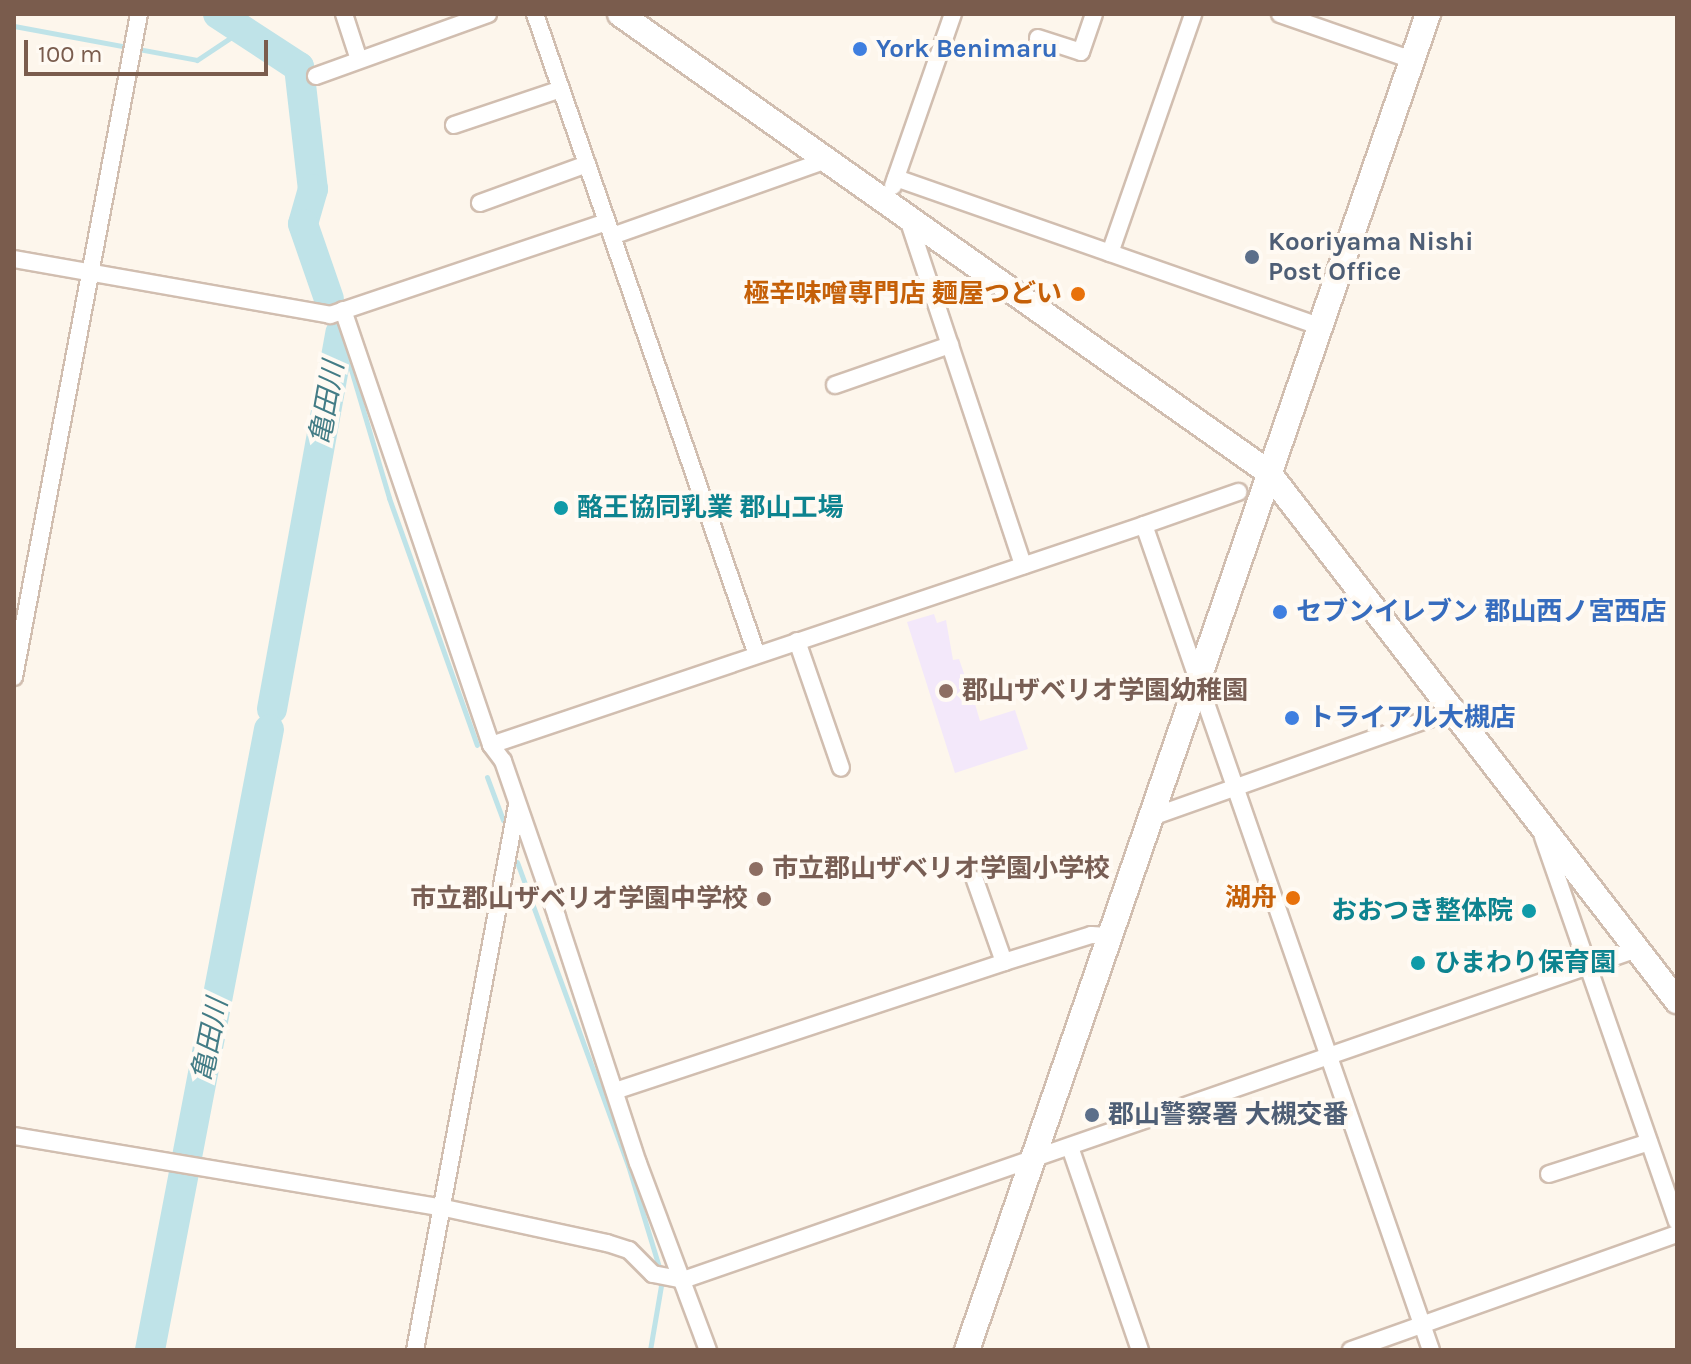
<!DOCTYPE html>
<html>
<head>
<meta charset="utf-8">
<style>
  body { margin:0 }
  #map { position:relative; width:1691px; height:1364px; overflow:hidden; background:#fdf6ec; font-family:Karla,"Noto Sans JP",sans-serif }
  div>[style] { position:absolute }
  .education>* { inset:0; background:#f3e8fa }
  .stream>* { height:5px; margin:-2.5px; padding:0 2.5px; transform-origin:2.5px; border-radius:2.5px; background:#bfe3e8 }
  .river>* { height:30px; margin:-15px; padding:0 15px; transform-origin:15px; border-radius:15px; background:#bfe3e8 }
  .roads { filter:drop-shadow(2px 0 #d1beb0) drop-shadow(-2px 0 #d1beb0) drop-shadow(0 2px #d1beb0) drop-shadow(0 -2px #d1beb0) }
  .street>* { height:16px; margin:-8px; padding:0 8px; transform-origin:8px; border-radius:8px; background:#fff }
  .secondary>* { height:24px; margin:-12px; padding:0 12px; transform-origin:12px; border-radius:12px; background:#fff }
  .dots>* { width:22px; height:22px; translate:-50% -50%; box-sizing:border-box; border:4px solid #fffaf3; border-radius:50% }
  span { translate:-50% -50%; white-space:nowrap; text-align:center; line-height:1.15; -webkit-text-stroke:8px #fffaf3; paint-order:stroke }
  .shop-label { font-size:26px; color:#366cbe; font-weight:700 }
  .left { translate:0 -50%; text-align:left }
  .service-label { font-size:26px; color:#4e5e75; font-weight:700 }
  .food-label { font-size:26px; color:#c56008; font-weight:700 }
  .right { translate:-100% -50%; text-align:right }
  .culture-label { font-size:26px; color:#0d838f; font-weight:700 }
  .education-label { font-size:26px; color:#785e54; font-weight:700 }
  .water-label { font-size:28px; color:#437c86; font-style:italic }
  .frame { position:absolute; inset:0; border:16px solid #7a5c4d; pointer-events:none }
  .scale { position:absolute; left:24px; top:40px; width:244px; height:36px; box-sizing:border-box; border:4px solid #7a5c4d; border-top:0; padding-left:10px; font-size:24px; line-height:28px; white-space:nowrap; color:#7a5c4d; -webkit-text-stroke:6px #fffaf3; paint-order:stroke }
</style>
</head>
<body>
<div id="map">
  <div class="education">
    <i style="clip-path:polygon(934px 614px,937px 623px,946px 620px,953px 660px,959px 659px,967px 682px,961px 684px,966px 699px,973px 697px,980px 721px,1015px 710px,1028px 749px,955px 773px,907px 622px)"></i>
  </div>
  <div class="stream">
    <i style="left:14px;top:26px;width:186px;rotate:10.5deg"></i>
    <i style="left:197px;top:60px;width:58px;rotate:-33.7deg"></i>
    <i style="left:342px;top:339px;width:166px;rotate:73.5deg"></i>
    <i style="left:389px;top:498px;width:262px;rotate:70.4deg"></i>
    <i style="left:487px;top:777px;width:46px;rotate:69.6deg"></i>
    <i style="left:517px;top:862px;width:323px;rotate:69.9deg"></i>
    <i style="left:628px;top:1165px;width:110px;rotate:73.1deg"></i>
    <i style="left:650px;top:1350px;width:71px;rotate:-80.3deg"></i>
  </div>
  <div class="river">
    <i style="left:218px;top:14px;width:97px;rotate:33.2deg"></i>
    <i style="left:299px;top:67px;width:123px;rotate:83.5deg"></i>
    <i style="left:313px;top:189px;width:36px;rotate:106deg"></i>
    <i style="left:303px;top:224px;width:79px;rotate:70.9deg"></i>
    <i style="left:272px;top:709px;width:382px;rotate:-79.7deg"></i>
    <i style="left:150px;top:1350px;width:632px;rotate:-79.15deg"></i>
  </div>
  <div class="roads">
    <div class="street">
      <i style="left:344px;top:14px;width:48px;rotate:71.9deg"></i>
      <i style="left:535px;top:14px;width:678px;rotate:70.9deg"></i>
      <i style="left:1280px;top:14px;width:140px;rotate:19.2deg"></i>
      <i style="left:1038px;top:38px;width:45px;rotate:18deg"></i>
      <i style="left:1081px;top:52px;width:40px;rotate:-71.1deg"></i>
      <i style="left:316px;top:76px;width:183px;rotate:-19.8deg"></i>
      <i style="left:454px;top:125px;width:113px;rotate:-18.6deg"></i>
      <i style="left:896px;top:178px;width:447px;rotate:19.3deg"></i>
      <i style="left:893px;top:186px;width:182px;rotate:-70.8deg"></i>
      <i style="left:480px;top:203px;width:114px;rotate:-20deg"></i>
      <i style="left:908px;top:219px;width:365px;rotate:71.6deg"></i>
      <i style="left:612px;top:236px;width:228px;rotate:-19.5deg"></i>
      <i style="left:1110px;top:253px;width:253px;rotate:-70.8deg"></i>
      <i style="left:14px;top:259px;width:321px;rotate:10deg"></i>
      <i style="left:330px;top:315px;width:292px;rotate:-18.6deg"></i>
      <i style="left:343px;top:310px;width:459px;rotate:71.2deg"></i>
      <i style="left:491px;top:745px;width:20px;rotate:53deg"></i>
      <i style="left:503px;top:761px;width:165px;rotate:70.9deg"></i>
      <i style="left:557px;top:917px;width:259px;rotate:71.8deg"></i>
      <i style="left:638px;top:1163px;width:200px;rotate:69.5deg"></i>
      <i style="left:835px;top:385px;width:122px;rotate:-19.2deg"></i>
      <i style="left:1144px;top:525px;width:100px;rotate:-19.3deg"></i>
      <i style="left:797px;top:641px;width:134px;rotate:70.9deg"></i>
      <i style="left:14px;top:677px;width:675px;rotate:-79.32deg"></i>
      <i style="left:491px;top:745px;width:689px;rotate:-18.62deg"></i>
      <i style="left:1144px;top:525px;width:873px;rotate:70.82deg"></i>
      <i style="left:1149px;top:818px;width:327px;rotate:-19.5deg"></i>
      <i style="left:1543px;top:837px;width:407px;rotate:70.8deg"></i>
      <i style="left:975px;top:880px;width:87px;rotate:70.5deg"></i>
      <i style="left:615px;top:1091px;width:410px;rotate:-18.3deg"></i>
      <i style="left:1004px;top:962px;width:91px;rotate:-17.2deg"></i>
      <i style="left:1091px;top:935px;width:18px;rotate:3deg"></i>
      <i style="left:14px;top:1136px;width:432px;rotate:9.5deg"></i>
      <i style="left:440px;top:1207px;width:171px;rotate:12.2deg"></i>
      <i style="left:607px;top:1243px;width:23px;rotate:18deg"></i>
      <i style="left:629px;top:1250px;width:34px;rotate:45deg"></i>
      <i style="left:653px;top:1274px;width:31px;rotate:11deg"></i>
      <i style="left:683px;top:1280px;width:1010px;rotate:-19.13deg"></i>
      <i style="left:1070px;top:1147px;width:215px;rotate:71deg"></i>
      <i style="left:1549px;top:1174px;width:105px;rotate:-17.7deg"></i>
      <i style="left:415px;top:1350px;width:554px;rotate:-79.4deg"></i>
      <i style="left:1351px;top:1350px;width:346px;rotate:-19.6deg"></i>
    </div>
    <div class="secondary">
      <i style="left:620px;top:14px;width:794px;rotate:35.25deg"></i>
      <i style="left:1268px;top:472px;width:669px;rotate:52.29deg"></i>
      <i style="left:967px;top:1350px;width:1413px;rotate:-70.96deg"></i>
    </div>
  </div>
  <div class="dots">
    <i style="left:860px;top:49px;background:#3f7fe0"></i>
    <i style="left:1252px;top:257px;background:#5c6f8a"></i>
    <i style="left:1078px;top:294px;background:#e8710a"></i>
    <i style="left:561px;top:508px;background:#0f9aa8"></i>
    <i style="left:1280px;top:612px;background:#3f7fe0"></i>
    <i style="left:946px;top:691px;background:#8d6e63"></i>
    <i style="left:1292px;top:718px;background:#3f7fe0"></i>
    <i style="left:756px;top:869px;background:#8d6e63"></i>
    <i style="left:1293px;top:898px;background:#e8710a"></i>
    <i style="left:764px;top:899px;background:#8d6e63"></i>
    <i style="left:1529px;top:911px;background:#0f9aa8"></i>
    <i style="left:1418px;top:963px;background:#0f9aa8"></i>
    <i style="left:1092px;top:1115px;background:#5c6f8a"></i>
  </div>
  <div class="shop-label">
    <span class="left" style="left:876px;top:49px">York Benimaru</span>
    <span class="left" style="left:1296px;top:612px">セブンイレブン 郡山西ノ宮西店</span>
    <span class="left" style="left:1308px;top:718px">トライアル大槻店</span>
  </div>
  <div class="service-label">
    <span class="left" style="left:1268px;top:257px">Kooriyama Nishi<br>Post Office</span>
    <span class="left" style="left:1108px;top:1115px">郡山警察署 大槻交番</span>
  </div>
  <div class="food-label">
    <span class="right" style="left:1062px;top:294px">極辛味噌専門店 麺屋つどい</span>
    <span class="right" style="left:1277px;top:898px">湖舟</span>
  </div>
  <div class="culture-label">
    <span class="left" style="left:577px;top:508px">酪王協同乳業 郡山工場</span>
    <span class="right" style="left:1513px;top:911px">おおつき整体院</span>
    <span class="left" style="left:1434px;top:963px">ひまわり保育園</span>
  </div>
  <div class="education-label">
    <span class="left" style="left:962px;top:691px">郡山ザベリオ学園幼稚園</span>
    <span class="left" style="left:772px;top:869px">市立郡山ザベリオ学園小学校</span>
    <span class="right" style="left:748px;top:899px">市立郡山ザベリオ学園中学校</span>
  </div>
  <div class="water-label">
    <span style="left:327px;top:403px;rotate:-80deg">亀田川</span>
    <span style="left:210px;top:1040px;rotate:-79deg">亀田川</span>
  </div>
  <div class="frame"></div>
  <div class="scale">100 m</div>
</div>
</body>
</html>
